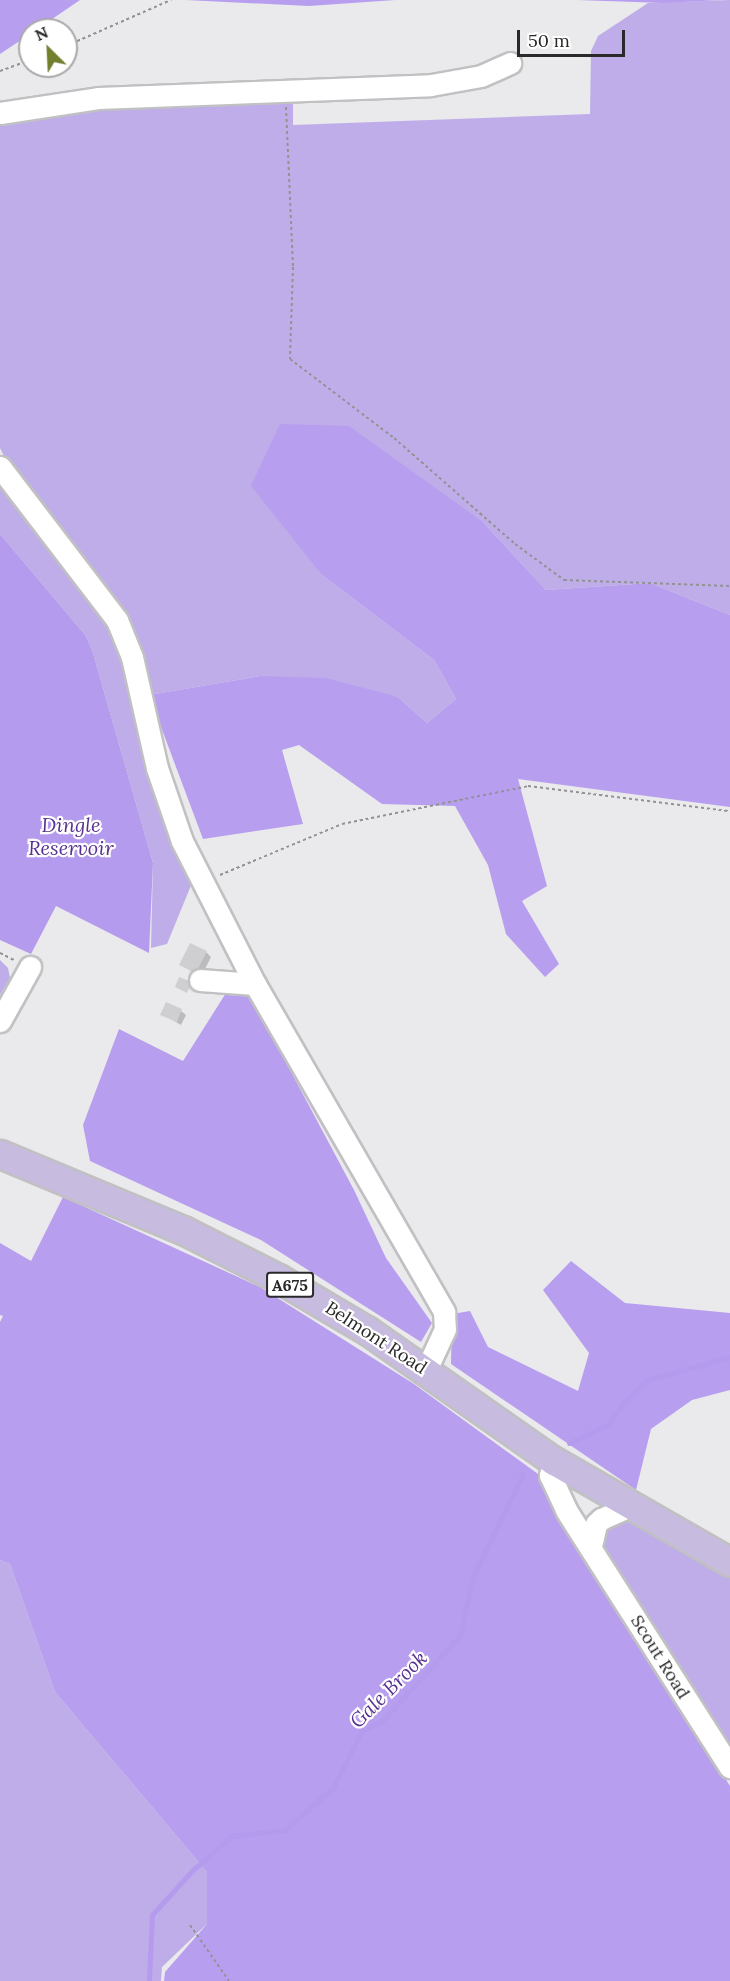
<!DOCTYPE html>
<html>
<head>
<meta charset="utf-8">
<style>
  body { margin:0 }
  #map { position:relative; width:730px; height:1981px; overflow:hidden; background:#eae9ec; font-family:Lora,serif }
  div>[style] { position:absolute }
  .green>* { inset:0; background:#bfade9 }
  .forest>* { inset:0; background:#b79eef }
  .water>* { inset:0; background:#b59bed }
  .shadow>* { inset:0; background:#0003 }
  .stream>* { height:4.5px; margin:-2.25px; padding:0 2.25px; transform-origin:2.25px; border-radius:2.25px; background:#b59bed }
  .building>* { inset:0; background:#cfced1 }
  .path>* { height:2px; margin-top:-1px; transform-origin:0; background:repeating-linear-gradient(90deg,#929294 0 3px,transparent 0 6px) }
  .roads { filter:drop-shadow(2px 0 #c1c0c3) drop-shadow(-2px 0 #c1c0c3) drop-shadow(0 2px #c1c0c3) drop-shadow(0 -2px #c1c0c3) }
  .minor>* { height:21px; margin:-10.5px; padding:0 10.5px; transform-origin:10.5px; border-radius:10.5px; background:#fff }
  .major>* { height:27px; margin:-13.5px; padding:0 13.5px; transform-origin:13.5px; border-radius:13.5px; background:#c7bbe0 }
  span { translate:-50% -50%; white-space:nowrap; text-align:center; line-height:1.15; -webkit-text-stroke:4.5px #fff; paint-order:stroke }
  .shield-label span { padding:2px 4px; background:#fff; border:2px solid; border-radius:4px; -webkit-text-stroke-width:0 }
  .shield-label { font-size:16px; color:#29292a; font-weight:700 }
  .street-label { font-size:18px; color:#29292a }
  .water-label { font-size:20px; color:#57318f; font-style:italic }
  .north { position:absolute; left:18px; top:18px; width:60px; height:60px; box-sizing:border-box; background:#fff; border:2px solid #a9a9aa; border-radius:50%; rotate:336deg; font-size:16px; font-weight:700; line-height:24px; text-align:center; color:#29292a }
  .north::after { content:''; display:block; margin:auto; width:21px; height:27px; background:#72802e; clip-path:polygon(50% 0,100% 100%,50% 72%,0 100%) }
  .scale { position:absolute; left:517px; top:30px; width:108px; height:27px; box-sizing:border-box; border:3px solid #29292a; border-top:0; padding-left:8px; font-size:18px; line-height:21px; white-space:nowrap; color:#29292a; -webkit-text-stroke:4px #fff; paint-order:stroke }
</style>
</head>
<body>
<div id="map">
  <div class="green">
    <i style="clip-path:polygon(730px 0,730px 615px,650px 583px,546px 590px,483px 522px,322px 575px,434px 660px,456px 699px,427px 723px,398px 697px,260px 676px,149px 695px,131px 633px,7px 462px,0 448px,0 116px,87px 103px,293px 101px,293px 125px,590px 114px,591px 51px,598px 36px,648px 3px)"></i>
    <i style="clip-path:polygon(0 481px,112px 621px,192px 883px,167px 944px,151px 948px,153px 863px,93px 653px,86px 636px,0 534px)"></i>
    <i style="clip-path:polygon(0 960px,8px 968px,10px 978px,0 995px)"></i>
    <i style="clip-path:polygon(630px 1506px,730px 1562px,730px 1778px,591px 1546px,608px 1520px)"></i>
    <i style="clip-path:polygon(0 1560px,10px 1564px,55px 1692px,207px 1872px,207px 1924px,162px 1967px,161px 1981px,0 1981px)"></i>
  </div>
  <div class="forest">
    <i style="clip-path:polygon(0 0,80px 0,36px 30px,30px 30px,30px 34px,0 54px)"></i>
    <i style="clip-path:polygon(186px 0,395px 0,309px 6px)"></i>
    <i style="clip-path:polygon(577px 0,721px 0,664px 3px)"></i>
    <i style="clip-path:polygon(280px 424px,349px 426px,483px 522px,546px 590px,650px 583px,730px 615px,730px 807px,518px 779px,547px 886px,522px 901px,559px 964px,545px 977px,506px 934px,488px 865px,455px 806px,382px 804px,299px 745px,282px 750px,303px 824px,203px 839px,149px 695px,260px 676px,326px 678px,398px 697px,427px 723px,456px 699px,434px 660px,322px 575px,251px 486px)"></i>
    <i style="clip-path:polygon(226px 993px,250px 995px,354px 1190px,386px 1258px,432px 1323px,421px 1342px,261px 1240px,90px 1161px,83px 1125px,119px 1029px,183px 1061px)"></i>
    <i style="clip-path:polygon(63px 1197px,260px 1287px,414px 1384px,538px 1474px,556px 1509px,730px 1786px,730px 1981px,164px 1981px,165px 1972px,207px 1924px,207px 1872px,55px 1692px,10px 1564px,0 1560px,0 1322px,3px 1316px,0 1315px,0 1243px,31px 1261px)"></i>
    <i style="clip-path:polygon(571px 1261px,625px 1303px,730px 1313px,730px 1390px,692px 1400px,651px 1429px,636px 1490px,451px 1364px,452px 1314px,470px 1311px,488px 1347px,578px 1391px,589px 1353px,543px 1290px)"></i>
  </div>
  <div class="water">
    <i style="clip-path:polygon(0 534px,86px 636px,93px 653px,153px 863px,149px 953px,56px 906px,31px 954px,0 940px)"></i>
  </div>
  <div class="shadow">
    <i style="clip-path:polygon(206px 952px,211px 957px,201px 977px,181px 965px)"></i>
    <i style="clip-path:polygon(181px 1011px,186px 1015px,181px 1025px,162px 1014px)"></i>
  </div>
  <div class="stream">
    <i style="left:569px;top:1443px;width:44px;rotate:-25.4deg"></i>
    <i style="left:609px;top:1424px;width:27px;rotate:-56deg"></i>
    <i style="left:624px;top:1402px;width:32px;rotate:-44deg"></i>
    <i style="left:647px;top:1380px;width:86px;rotate:-15.5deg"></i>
    <i style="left:149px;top:1981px;width:66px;rotate:-87.4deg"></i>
    <i style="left:152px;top:1915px;width:59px;rotate:-47.7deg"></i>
    <i style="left:192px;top:1871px;width:53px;rotate:-41.2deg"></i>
    <i style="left:232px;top:1836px;width:53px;rotate:-6.5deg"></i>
    <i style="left:285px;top:1830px;width:64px;rotate:-41.2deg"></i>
    <i style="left:333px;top:1788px;width:64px;rotate:-63deg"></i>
    <i style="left:362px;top:1731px;width:22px;rotate:-27deg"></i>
    <i style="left:382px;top:1721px;width:115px;rotate:-47.5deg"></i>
    <i style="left:460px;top:1636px;width:60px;rotate:-77.6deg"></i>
    <i style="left:473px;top:1577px;width:114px;rotate:-64.1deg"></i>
  </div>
  <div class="building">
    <i style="clip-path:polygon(190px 943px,207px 951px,196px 973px,179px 965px)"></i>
    <i style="clip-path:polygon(179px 977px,192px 982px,187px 993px,175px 987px)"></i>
    <i style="clip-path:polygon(166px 1002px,182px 1009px,177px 1022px,160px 1015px)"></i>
  </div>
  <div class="path">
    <i style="left:66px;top:46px;width:115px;rotate:-23.7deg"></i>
    <i style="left:0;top:71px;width:32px;rotate:-20deg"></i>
    <i style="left:286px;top:107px;width:160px;rotate:87.5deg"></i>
    <i style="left:293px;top:267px;width:92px;rotate:91.9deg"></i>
    <i style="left:290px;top:359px;width:131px;rotate:37.2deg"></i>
    <i style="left:394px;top:438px;width:161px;rotate:41.2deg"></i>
    <i style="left:515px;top:544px;width:61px;rotate:36.3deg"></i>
    <i style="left:564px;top:580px;width:166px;rotate:2.1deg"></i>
    <i style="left:220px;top:875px;width:132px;rotate:-22.7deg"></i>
    <i style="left:342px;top:824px;width:190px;rotate:-11.5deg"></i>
    <i style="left:528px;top:786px;width:204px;rotate:7.1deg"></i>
    <i style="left:0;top:953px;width:16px;rotate:27deg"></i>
    <i style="left:190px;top:1925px;width:68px;rotate:55.1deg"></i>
  </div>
  <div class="roads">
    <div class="minor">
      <i style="left:0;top:113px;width:99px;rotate:-8.7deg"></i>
      <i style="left:98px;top:98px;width:333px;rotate:-2.2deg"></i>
      <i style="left:431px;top:85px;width:51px;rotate:-10.2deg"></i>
      <i style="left:481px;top:76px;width:32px;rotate:-24deg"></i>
      <i style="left:0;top:467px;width:193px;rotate:52.6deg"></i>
      <i style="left:117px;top:620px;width:40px;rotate:68deg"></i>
      <i style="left:132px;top:657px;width:114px;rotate:77.3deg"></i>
      <i style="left:157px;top:768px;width:77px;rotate:71.1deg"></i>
      <i style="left:182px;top:841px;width:161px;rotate:63deg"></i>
      <i style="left:255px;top:984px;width:379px;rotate:60deg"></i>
      <i style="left:444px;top:1312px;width:17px;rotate:87deg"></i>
      <i style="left:445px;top:1329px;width:45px;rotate:114.9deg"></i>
      <i style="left:200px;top:980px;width:55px;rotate:4.2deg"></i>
      <i style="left:0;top:1021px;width:62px;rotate:-60.9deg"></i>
      <i style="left:554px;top:1461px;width:15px;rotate:106deg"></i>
      <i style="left:550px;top:1475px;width:38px;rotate:65deg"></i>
      <i style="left:566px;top:1510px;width:305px;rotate:57.5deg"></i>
      <i style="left:591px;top:1546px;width:23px;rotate:-77deg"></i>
      <i style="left:596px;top:1524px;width:7px;rotate:-45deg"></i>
      <i style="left:601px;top:1519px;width:32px;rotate:-24deg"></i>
    </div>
    <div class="major">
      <i style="left:0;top:1154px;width:198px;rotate:22.6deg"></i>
      <i style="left:183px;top:1230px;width:106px;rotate:26.8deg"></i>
      <i style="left:278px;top:1278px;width:104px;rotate:30.5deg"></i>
      <i style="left:368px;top:1331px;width:227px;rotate:35deg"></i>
      <i style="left:554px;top:1461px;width:203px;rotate:29.8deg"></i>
    </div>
  </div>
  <div class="shield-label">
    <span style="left:290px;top:1285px">A675</span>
  </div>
  <div class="street-label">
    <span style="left:376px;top:1338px;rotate:33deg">Belmont Road</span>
    <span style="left:660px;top:1657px;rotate:58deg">Scout Road</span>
  </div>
  <div class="water-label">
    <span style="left:71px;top:836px">Dingle<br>Reservoir</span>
    <span style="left:388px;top:1689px;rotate:-45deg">Gale Brook</span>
  </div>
  <div class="north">N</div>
  <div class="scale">50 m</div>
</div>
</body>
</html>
